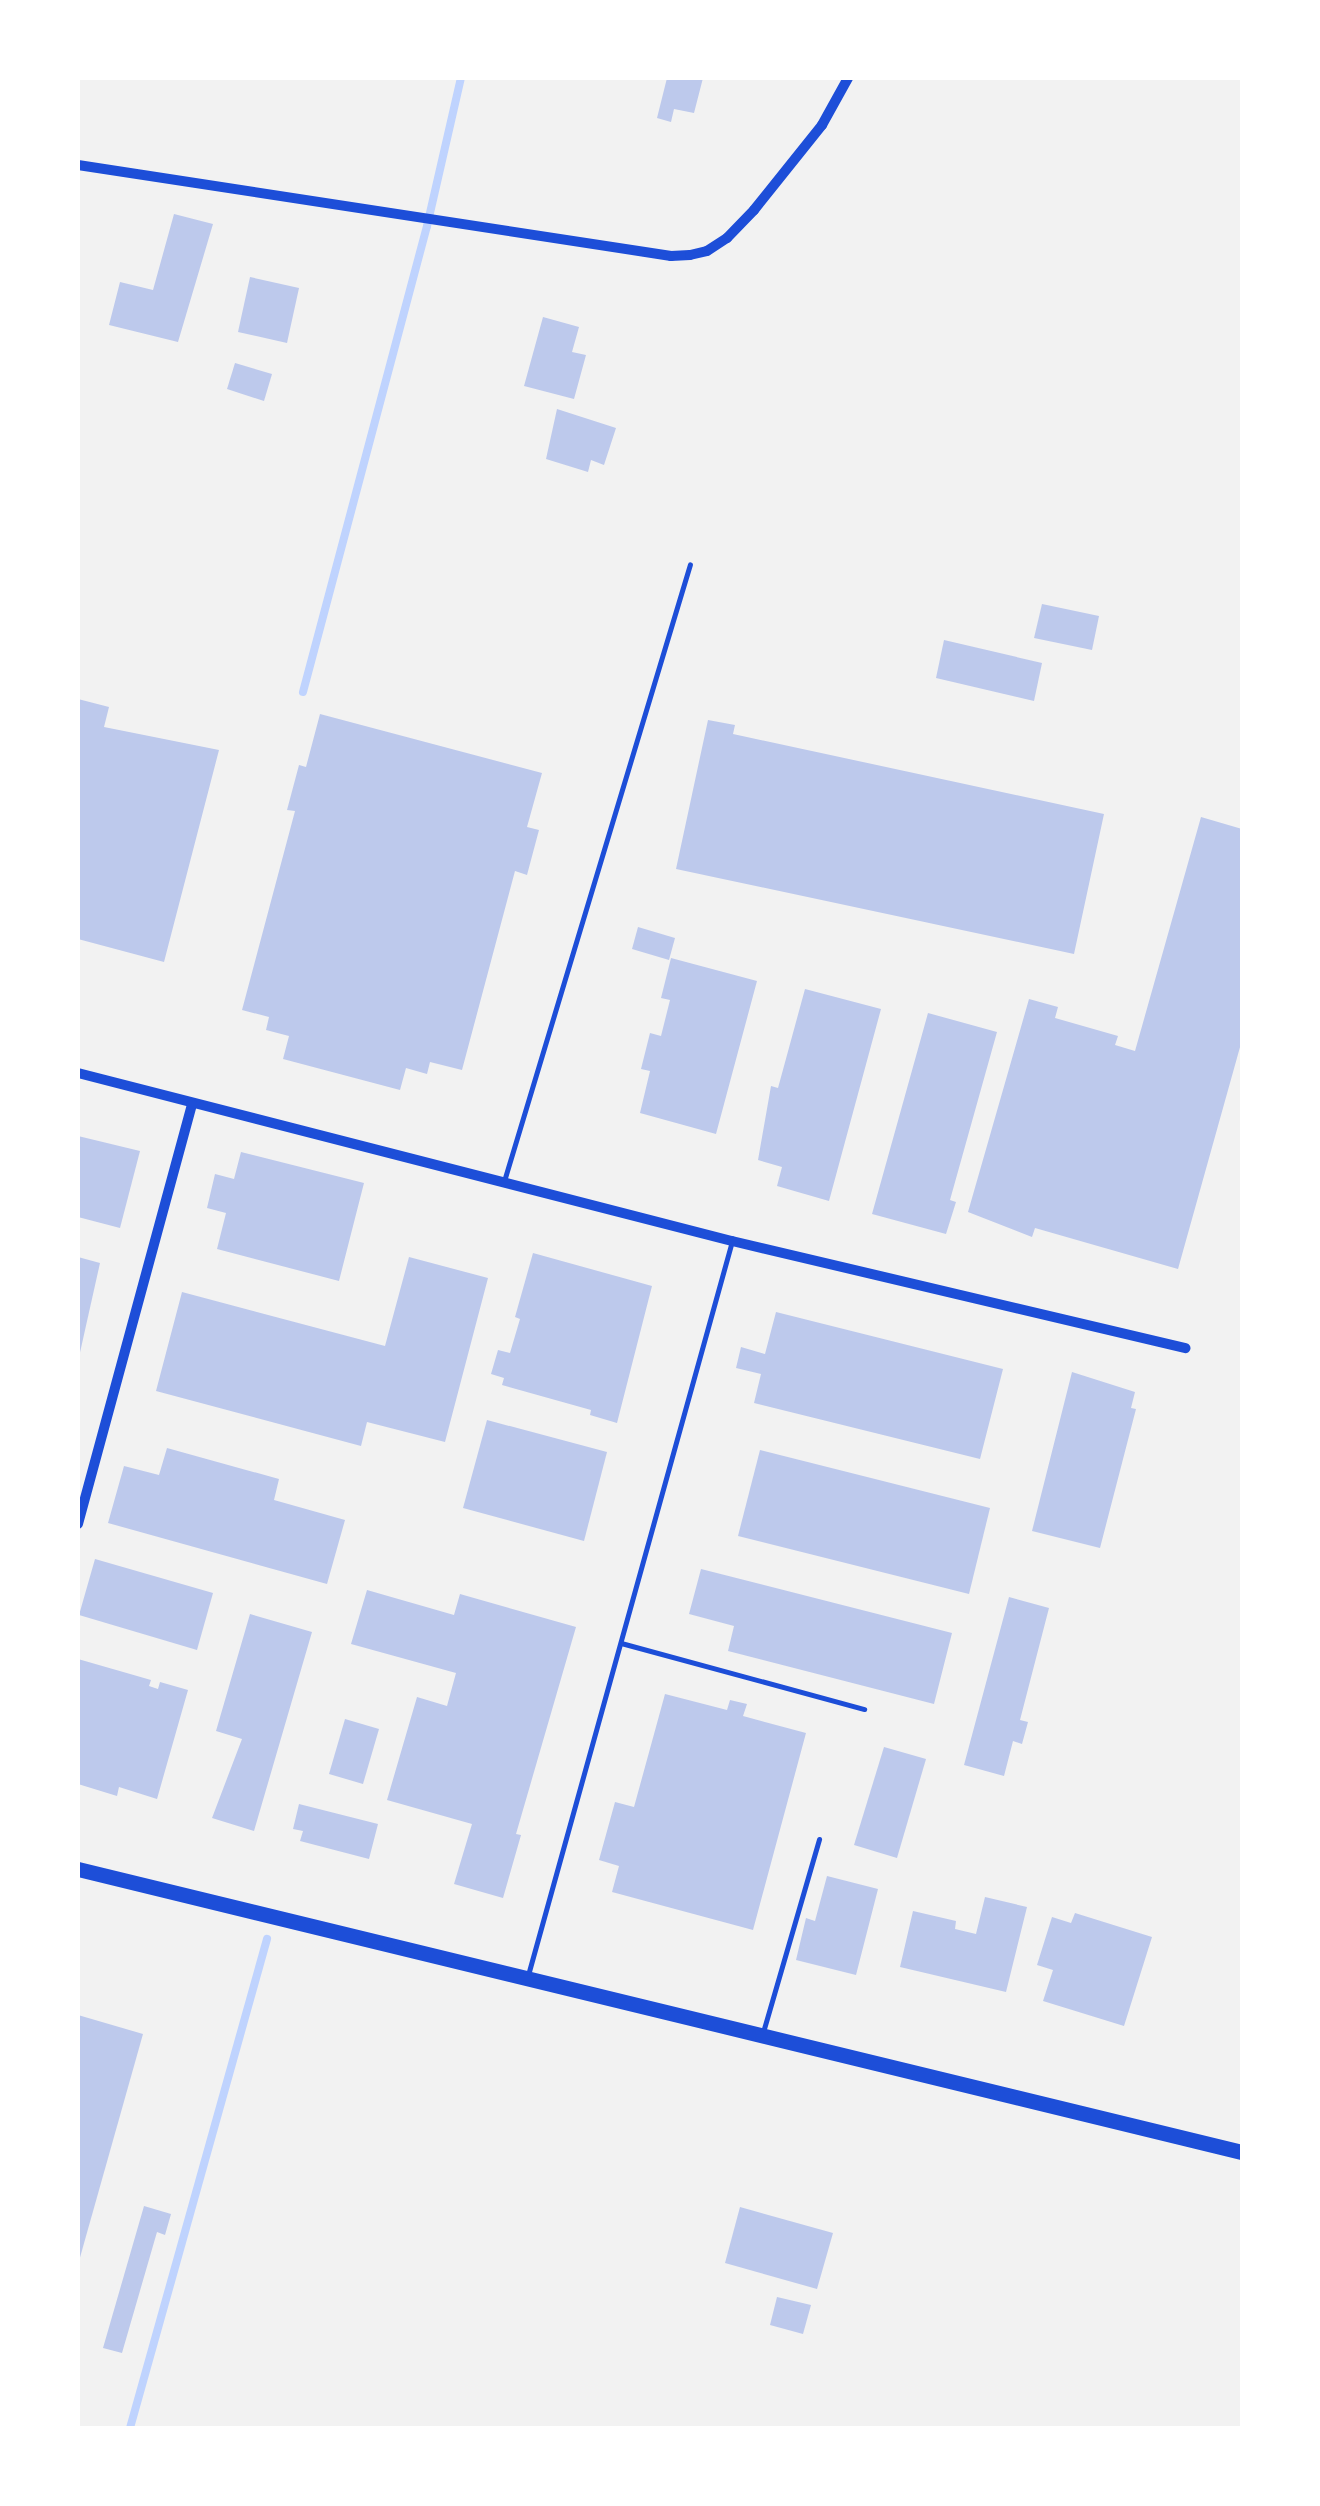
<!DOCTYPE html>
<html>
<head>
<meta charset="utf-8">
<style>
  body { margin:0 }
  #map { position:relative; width:1320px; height:2506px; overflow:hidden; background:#f2f2f2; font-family:Lato,sans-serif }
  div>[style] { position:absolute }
  .stream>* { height:8px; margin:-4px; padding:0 4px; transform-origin:4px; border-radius:4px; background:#bfd3fe }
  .building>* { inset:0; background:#bdc9ec }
  .service>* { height:5px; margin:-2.5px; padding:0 2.5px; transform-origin:2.5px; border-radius:2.5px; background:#1d4ed8 }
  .minor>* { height:10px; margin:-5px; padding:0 5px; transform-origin:5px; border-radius:5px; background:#1d4ed8 }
  .secondary>* { height:15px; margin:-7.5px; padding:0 7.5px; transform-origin:7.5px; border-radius:7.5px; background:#1d4ed8 }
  span { translate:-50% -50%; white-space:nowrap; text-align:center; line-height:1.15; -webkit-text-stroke:8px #fff; paint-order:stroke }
  .frame { position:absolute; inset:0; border:80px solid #fff; pointer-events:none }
</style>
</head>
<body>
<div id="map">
  <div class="stream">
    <i style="left:303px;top:692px;width:482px;rotate:-75.1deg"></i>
    <i style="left:427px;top:226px;width:152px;rotate:-77.1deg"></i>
    <i style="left:130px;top:2428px;width:508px;rotate:-74.35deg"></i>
  </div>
  <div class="building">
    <i style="clip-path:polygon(667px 78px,703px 78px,694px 113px,674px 109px,671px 122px,657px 118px)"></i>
    <i style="clip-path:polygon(174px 214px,213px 224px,178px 342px,109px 325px,120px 282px,153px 290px)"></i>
    <i style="clip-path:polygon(250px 277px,299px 288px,287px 343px,238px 332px)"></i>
    <i style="clip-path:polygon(543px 317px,579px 327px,572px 352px,586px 355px,574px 399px,524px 386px)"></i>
    <i style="clip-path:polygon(235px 363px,272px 374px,264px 401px,227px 389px)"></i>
    <i style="clip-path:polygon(557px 409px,616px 428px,604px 465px,591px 460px,588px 472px,546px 459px)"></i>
    <i style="clip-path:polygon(1042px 604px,1099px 616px,1092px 650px,1034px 638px)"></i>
    <i style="clip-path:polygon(944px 640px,1042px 663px,1034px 701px,936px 678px)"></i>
    <i style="clip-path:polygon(78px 699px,109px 707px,104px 727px,219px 750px,164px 962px,78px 939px)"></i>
    <i style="clip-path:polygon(320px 714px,542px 773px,527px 827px,539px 830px,527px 875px,515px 871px,462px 1070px,430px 1062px,427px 1074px,406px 1068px,400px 1090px,283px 1059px,289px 1036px,266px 1030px,269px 1017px,242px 1010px,295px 811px,287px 810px,299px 765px,306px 767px)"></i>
    <i style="clip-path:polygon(708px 720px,735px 725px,733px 734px,1104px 814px,1074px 954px,676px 869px)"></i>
    <i style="clip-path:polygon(1201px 817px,1242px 829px,1242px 1040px,1178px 1269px,1035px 1228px,1032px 1237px,968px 1212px,1029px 999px,1058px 1007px,1055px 1018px,1118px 1036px,1115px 1045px,1135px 1051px)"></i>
    <i style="clip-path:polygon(638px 927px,675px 938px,669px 960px,632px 949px)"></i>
    <i style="clip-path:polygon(671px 958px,757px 981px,716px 1134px,640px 1113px,650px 1071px,641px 1069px,650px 1033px,661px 1036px,670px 1000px,661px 998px)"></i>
    <i style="clip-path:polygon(805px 989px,881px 1009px,829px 1201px,777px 1186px,782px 1167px,758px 1160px,771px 1086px,778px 1088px)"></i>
    <i style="clip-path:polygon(928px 1013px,997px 1032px,950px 1200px,956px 1202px,946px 1234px,872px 1214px)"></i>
    <i style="clip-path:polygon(78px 1136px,140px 1151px,120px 1228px,78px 1217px)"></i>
    <i style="clip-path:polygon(241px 1152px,364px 1183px,339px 1281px,217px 1249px,226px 1213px,207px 1208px,215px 1174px,234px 1179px)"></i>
    <i style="clip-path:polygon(533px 1253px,652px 1286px,617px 1423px,590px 1415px,591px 1410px,502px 1385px,504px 1378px,491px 1374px,498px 1350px,510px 1353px,520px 1319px,515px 1317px)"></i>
    <i style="clip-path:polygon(78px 1257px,100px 1263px,79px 1357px,78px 1357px)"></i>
    <i style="clip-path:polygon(409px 1257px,488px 1278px,445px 1442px,367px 1422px,361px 1446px,156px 1391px,182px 1292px,385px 1346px)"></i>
    <i style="clip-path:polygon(776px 1312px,1003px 1369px,980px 1459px,754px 1403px,761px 1374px,736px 1368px,741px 1347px,765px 1354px)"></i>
    <i style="clip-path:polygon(1072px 1372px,1135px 1392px,1131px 1408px,1136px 1409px,1100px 1548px,1032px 1531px)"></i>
    <i style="clip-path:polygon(487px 1420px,607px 1452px,584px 1541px,463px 1508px)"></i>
    <i style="clip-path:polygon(167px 1448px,279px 1479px,274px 1500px,345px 1520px,327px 1584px,108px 1523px,124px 1466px,159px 1475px)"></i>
    <i style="clip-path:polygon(760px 1450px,990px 1508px,969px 1594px,738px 1536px)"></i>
    <i style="clip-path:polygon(95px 1559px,213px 1593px,197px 1650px,79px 1615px)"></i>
    <i style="clip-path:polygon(701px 1569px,952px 1633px,934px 1704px,728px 1651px,734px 1626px,689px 1614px)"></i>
    <i style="clip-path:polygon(367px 1590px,454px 1615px,460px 1594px,576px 1627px,516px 1834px,521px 1835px,503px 1898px,454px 1884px,472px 1824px,387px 1800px,417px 1697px,447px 1706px,456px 1673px,351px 1644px)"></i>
    <i style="clip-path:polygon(1009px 1597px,1049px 1608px,1020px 1720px,1028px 1722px,1022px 1744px,1013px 1741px,1004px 1776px,964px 1765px)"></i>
    <i style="clip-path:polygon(250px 1614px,312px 1632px,254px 1831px,212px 1818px,242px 1739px,216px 1731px)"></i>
    <i style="clip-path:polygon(78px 1659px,151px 1680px,149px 1686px,158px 1689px,160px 1682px,188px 1690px,157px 1799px,119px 1787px,117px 1796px,78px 1784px)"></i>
    <i style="clip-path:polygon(665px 1694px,727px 1710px,730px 1700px,747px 1704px,743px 1716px,806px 1733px,753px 1930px,612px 1892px,619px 1866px,599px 1860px,615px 1802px,634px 1807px)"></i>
    <i style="clip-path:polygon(345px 1719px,379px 1729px,363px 1784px,329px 1774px)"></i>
    <i style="clip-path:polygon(884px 1747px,926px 1759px,897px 1858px,854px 1845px)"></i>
    <i style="clip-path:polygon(299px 1804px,378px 1824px,369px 1859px,300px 1841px,303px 1831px,293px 1829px)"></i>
    <i style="clip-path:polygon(827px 1876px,878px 1889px,856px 1975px,796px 1960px,806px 1918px,815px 1921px)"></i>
    <i style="clip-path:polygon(985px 1897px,1027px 1907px,1006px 1992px,900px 1967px,913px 1911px,956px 1921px,955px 1929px,976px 1934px)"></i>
    <i style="clip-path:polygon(1075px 1913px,1152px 1937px,1124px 2026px,1043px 2001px,1053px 1970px,1037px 1965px,1052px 1917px,1071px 1923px)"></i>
    <i style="clip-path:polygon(78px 2015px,143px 2034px,79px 2261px,78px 2261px)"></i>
    <i style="clip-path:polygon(144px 2206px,171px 2214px,165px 2235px,157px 2232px,122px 2353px,103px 2348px)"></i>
    <i style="clip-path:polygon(740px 2207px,833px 2233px,817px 2289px,725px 2263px)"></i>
    <i style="clip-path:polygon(777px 2297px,811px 2305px,803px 2334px,770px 2325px)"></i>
  </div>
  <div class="service">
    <i style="left:504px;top:1181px;width:644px;rotate:-73.22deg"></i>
    <i style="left:621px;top:1643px;width:252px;rotate:15.2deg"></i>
    <i style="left:528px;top:1975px;width:762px;rotate:-74.47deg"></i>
    <i style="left:763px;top:2032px;width:201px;rotate:-73.8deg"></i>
  </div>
  <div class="minor">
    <i style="left:78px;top:165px;width:600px;rotate:8.72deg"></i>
    <i style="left:671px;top:256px;width:19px;rotate:-3deg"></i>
    <i style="left:690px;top:255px;width:17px;rotate:-13deg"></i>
    <i style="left:707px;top:251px;width:24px;rotate:-33deg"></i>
    <i style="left:727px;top:238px;width:39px;rotate:-46deg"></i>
    <i style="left:754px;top:210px;width:109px;rotate:-51.3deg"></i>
    <i style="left:822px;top:125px;width:54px;rotate:-61deg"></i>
    <i style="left:78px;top:1073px;width:675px;rotate:14.41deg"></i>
    <i style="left:732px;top:1241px;width:466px;rotate:13.3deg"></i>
    <i style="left:78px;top:1524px;width:435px;rotate:-74.8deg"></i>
  </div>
  <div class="secondary">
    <i style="left:78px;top:1869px;width:1198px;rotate:13.67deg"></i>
  </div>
  <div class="frame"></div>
</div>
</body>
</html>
